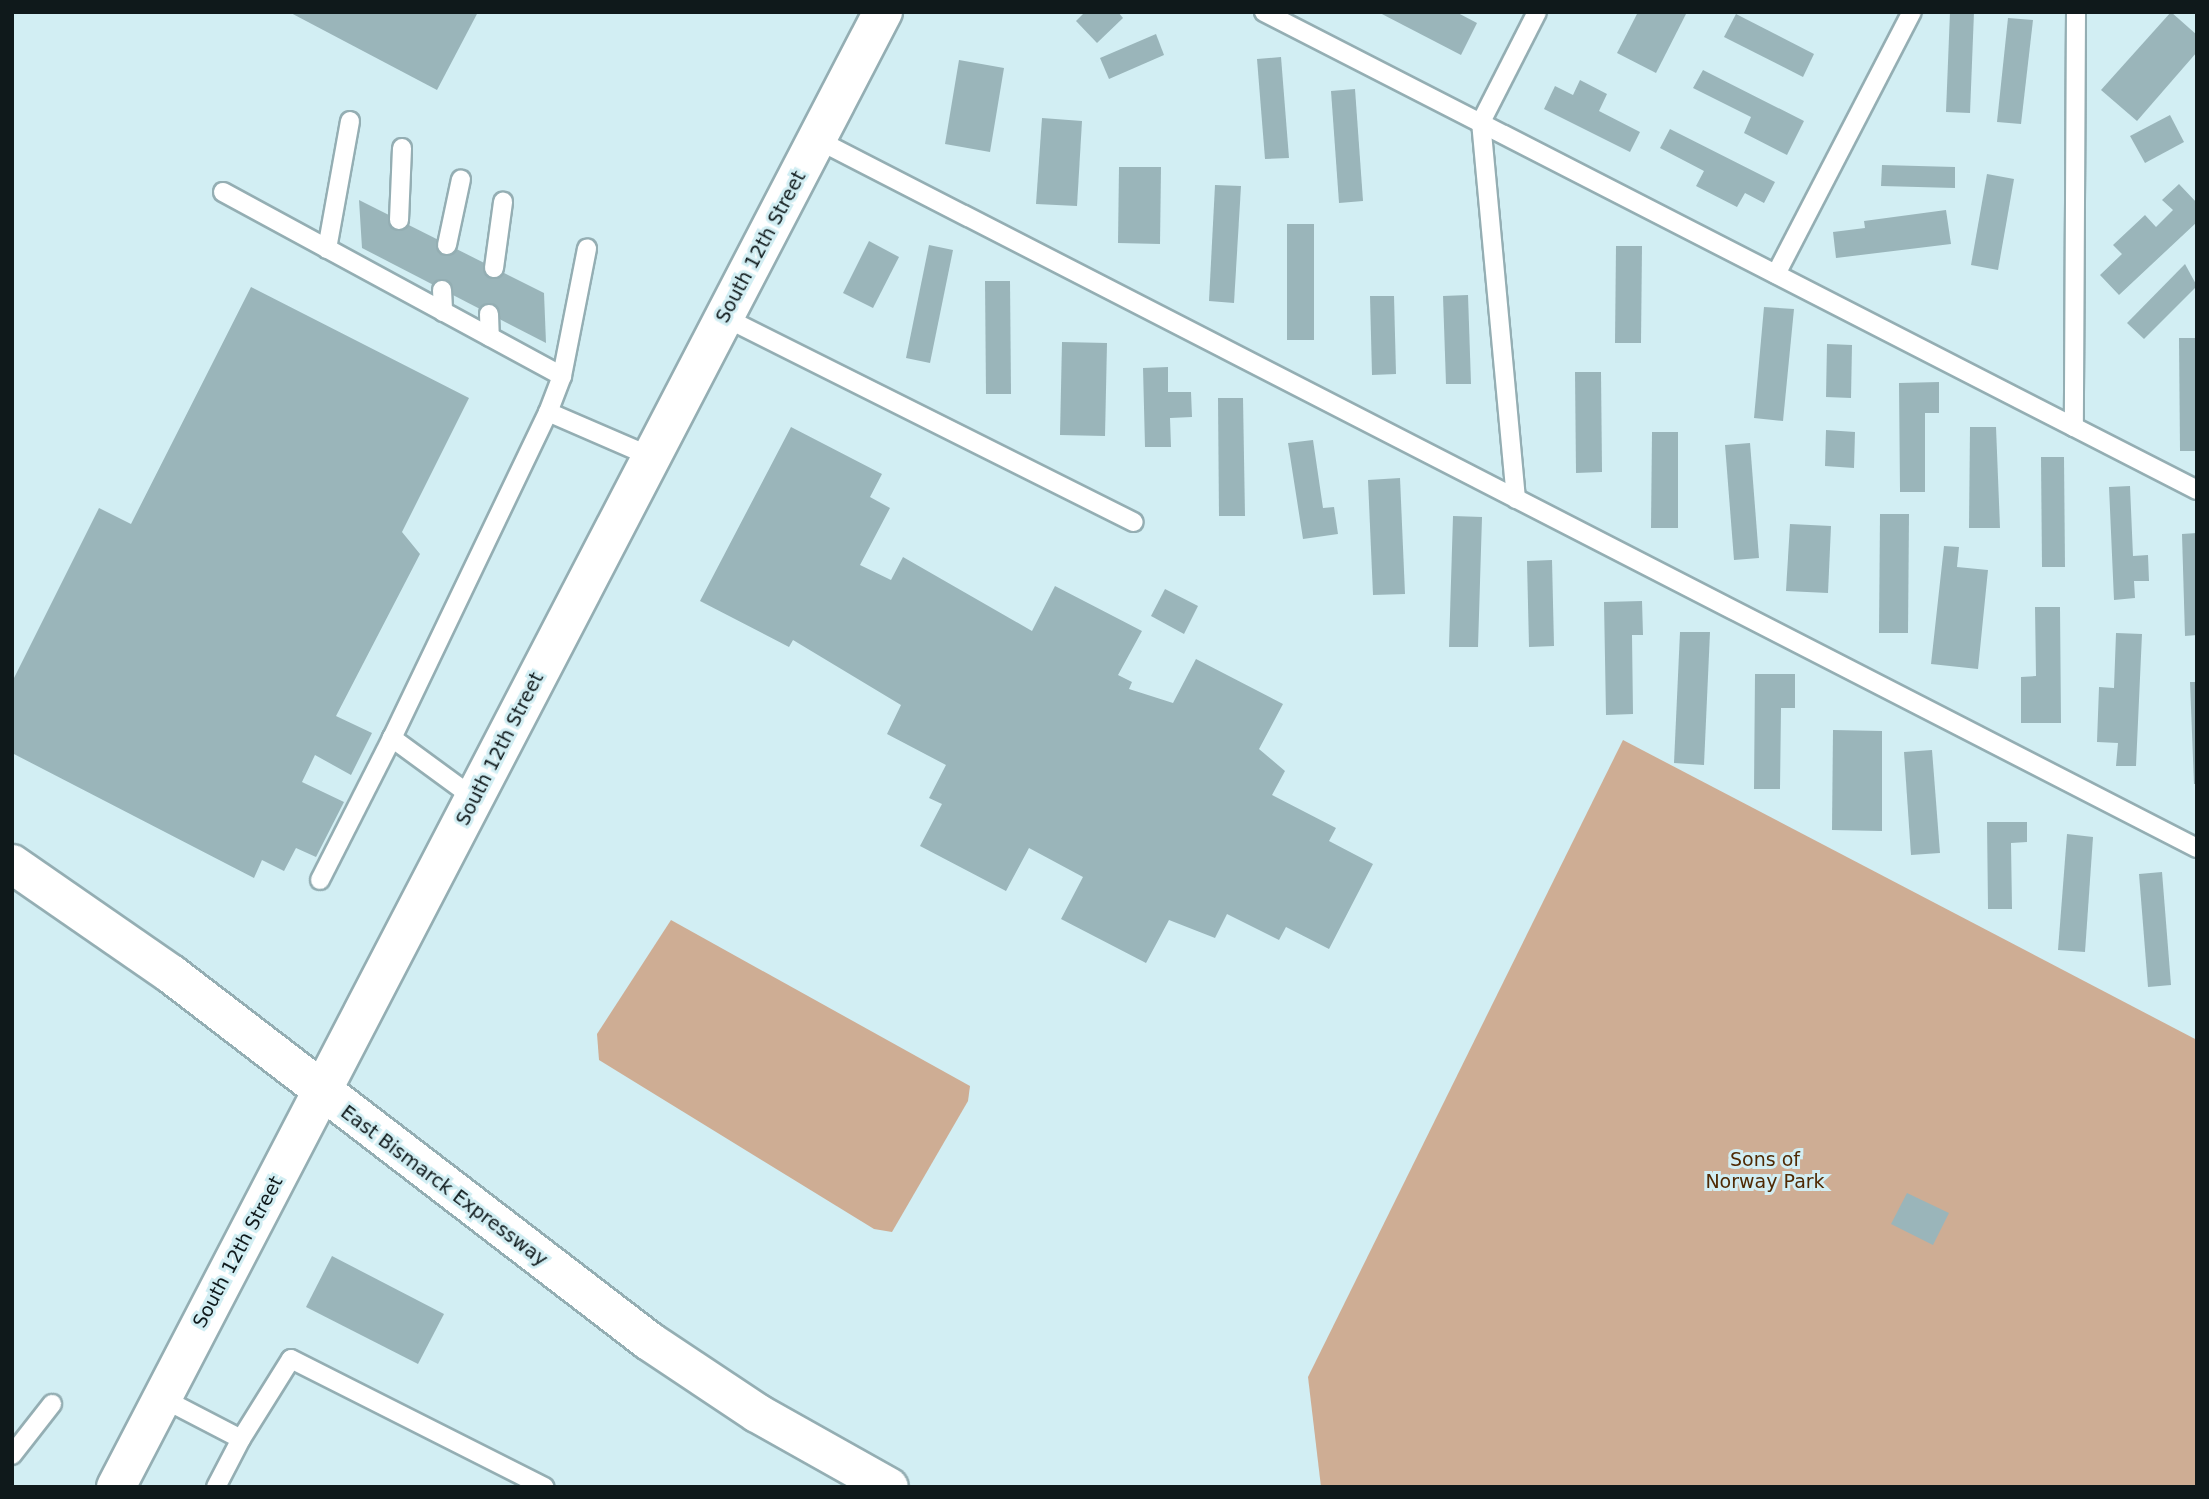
<!DOCTYPE html>
<html>
<head>
<meta charset="utf-8">
<style>
  body { margin:0 }
  #map { position:relative; width:2209px; height:1499px; overflow:hidden; background:#d2eef3; font-family:"DejaVu Sans",sans-serif }
  div>[style] { position:absolute }
  .green>* { inset:0; background:#cead94 }
  .building>* { inset:0; background:#9ab5ba }
  .roads { filter:drop-shadow(2px 0 #94aeb3) drop-shadow(-2px 0 #94aeb3) drop-shadow(0 2px #94aeb3) drop-shadow(0 -2px #94aeb3) }
  .lane>* { height:18px; margin:-9px; padding:0 9px; transform-origin:9px; border-radius:9px; background:#fff }
  .secondary>* { height:38px; margin:-19px; padding:0 19px; transform-origin:19px; border-radius:19px; background:#fff }
  .primary>* { height:38px; margin:-19px; padding:0 19px; transform-origin:19px; border-radius:19px; background:#fff }
  span { translate:-50% -50%; white-space:nowrap; text-align:center; line-height:1.15; -webkit-text-stroke:6px #d2eef3; paint-order:stroke }
  .street-label { font-size:19px; color:#0f191b }
  .park-label { font-size:19px; color:#4f2903 }
  .frame { position:absolute; inset:0; border:14px solid #0f191b; pointer-events:none }
</style>
</head>
<body>
<div id="map">
  <div class="green">
    <i style="clip-path:polygon(1623px 740px,2197px 1040px,2197px 1487px,1321px 1487px,1308px 1377px)"></i>
    <i style="clip-path:polygon(671px 920px,970px 1086px,968px 1101px,892px 1232px,874px 1229px,599px 1060px,597px 1034px)"></i>
  </div>
  <div class="building">
    <i style="clip-path:polygon(289px 12px,478px 12px,437px 90px)"></i>
    <i style="clip-path:polygon(1085px 12px,1118px 12px,1123px 18px,1097px 43px,1076px 21px)"></i>
    <i style="clip-path:polygon(1378px 12px,1456px 12px,1477px 23px,1461px 55px)"></i>
    <i style="clip-path:polygon(1638px 12px,1687px 12px,1656px 73px,1617px 53px)"></i>
    <i style="clip-path:polygon(1950px 12px,1974px 12px,1970px 113px,1946px 112px)"></i>
    <i style="clip-path:polygon(2171px 12px,2197px 35px,2197px 52px,2137px 121px,2101px 90px)"></i>
    <i style="clip-path:polygon(1736px 14px,1814px 54px,1803px 77px,1724px 37px)"></i>
    <i style="clip-path:polygon(2008px 18px,2033px 20px,2021px 124px,1997px 122px)"></i>
    <i style="clip-path:polygon(1156px 34px,1164px 55px,1109px 79px,1100px 58px)"></i>
    <i style="clip-path:polygon(1281px 57px,1289px 158px,1265px 159px,1257px 59px)"></i>
    <i style="clip-path:polygon(959px 60px,1004px 68px,990px 152px,945px 144px)"></i>
    <i style="clip-path:polygon(1703px 70px,1804px 121px,1787px 155px,1744px 133px,1751px 117px,1693px 88px)"></i>
    <i style="clip-path:polygon(1580px 80px,1607px 94px,1599px 111px,1640px 132px,1630px 152px,1544px 109px,1555px 86px,1573px 95px)"></i>
    <i style="clip-path:polygon(1355px 89px,1363px 201px,1339px 203px,1331px 91px)"></i>
    <i style="clip-path:polygon(2170px 115px,2184px 142px,2145px 163px,2130px 136px)"></i>
    <i style="clip-path:polygon(1042px 118px,1082px 121px,1077px 206px,1036px 204px)"></i>
    <i style="clip-path:polygon(1670px 129px,1775px 182px,1764px 203px,1745px 193px,1737px 207px,1696px 186px,1704px 171px,1660px 148px)"></i>
    <i style="clip-path:polygon(1882px 165px,1955px 167px,1955px 188px,1881px 186px)"></i>
    <i style="clip-path:polygon(1119px 167px,1161px 167px,1160px 244px,1118px 243px)"></i>
    <i style="clip-path:polygon(1987px 174px,2014px 179px,1998px 270px,1971px 265px)"></i>
    <i style="clip-path:polygon(2179px 184px,2197px 203px,2197px 222px,2119px 295px,2100px 275px,2122px 254px,2113px 245px,2145px 215px,2156px 227px,2173px 210px,2162px 200px)"></i>
    <i style="clip-path:polygon(1215px 185px,1241px 186px,1234px 303px,1209px 301px)"></i>
    <i style="clip-path:polygon(359px 200px,544px 293px,546px 343px,362px 248px)"></i>
    <i style="clip-path:polygon(1946px 210px,1951px 244px,1836px 258px,1833px 232px,1865px 228px,1864px 221px)"></i>
    <i style="clip-path:polygon(1287px 224px,1314px 224px,1314px 340px,1287px 340px)"></i>
    <i style="clip-path:polygon(869px 241px,899px 257px,873px 308px,843px 293px)"></i>
    <i style="clip-path:polygon(929px 245px,953px 250px,930px 363px,906px 358px)"></i>
    <i style="clip-path:polygon(1616px 246px,1642px 246px,1641px 343px,1615px 343px)"></i>
    <i style="clip-path:polygon(2185px 264px,2197px 286px,2144px 339px,2127px 323px)"></i>
    <i style="clip-path:polygon(985px 281px,1010px 281px,1011px 394px,986px 394px)"></i>
    <i style="clip-path:polygon(251px 287px,469px 398px,402px 532px,420px 554px,336px 716px,372px 733px,351px 775px,315px 755px,302px 782px,344px 802px,316px 857px,296px 848px,284px 871px,262px 860px,254px 878px,12px 753px,12px 682px,99px 508px,131px 524px)"></i>
    <i style="clip-path:polygon(1468px 295px,1471px 384px,1446px 384px,1443px 296px)"></i>
    <i style="clip-path:polygon(1370px 296px,1394px 296px,1396px 374px,1372px 375px)"></i>
    <i style="clip-path:polygon(1764px 307px,1794px 309px,1783px 421px,1754px 418px)"></i>
    <i style="clip-path:polygon(2179px 338px,2197px 338px,2197px 451px,2180px 451px)"></i>
    <i style="clip-path:polygon(1062px 342px,1107px 343px,1105px 436px,1060px 435px)"></i>
    <i style="clip-path:polygon(1827px 344px,1852px 345px,1851px 398px,1826px 397px)"></i>
    <i style="clip-path:polygon(1168px 367px,1168px 392px,1191px 392px,1192px 417px,1170px 418px,1171px 447px,1145px 447px,1143px 368px)"></i>
    <i style="clip-path:polygon(1575px 372px,1601px 372px,1602px 472px,1576px 473px)"></i>
    <i style="clip-path:polygon(1939px 382px,1939px 413px,1925px 413px,1925px 492px,1900px 492px,1899px 383px)"></i>
    <i style="clip-path:polygon(1218px 398px,1243px 398px,1245px 516px,1219px 516px)"></i>
    <i style="clip-path:polygon(791px 427px,882px 474px,870px 497px,890px 508px,860px 565px,891px 580px,903px 557px,1032px 631px,1055px 586px,1142px 631px,1118px 675px,1132px 682px,1129px 689px,1173px 703px,1196px 659px,1283px 704px,1259px 749px,1285px 771px,1272px 795px,1336px 828px,1329px 841px,1373px 864px,1329px 949px,1286px 927px,1279px 940px,1227px 914px,1215px 938px,1169px 920px,1146px 963px,1061px 919px,1083px 877px,1029px 848px,1006px 891px,920px 846px,942px 804px,929px 798px,946px 765px,887px 734px,901px 705px,793px 640px,789px 647px,700px 601px)"></i>
    <i style="clip-path:polygon(1970px 427px,1996px 427px,2000px 528px,1969px 528px)"></i>
    <i style="clip-path:polygon(1826px 430px,1855px 432px,1854px 468px,1825px 466px)"></i>
    <i style="clip-path:polygon(1652px 432px,1678px 432px,1678px 528px,1651px 528px)"></i>
    <i style="clip-path:polygon(1313px 440px,1323px 508px,1334px 507px,1338px 534px,1303px 539px,1288px 443px)"></i>
    <i style="clip-path:polygon(1750px 443px,1759px 558px,1734px 560px,1725px 445px)"></i>
    <i style="clip-path:polygon(2041px 457px,2064px 457px,2065px 567px,2042px 567px)"></i>
    <i style="clip-path:polygon(1400px 478px,1405px 594px,1373px 595px,1368px 480px)"></i>
    <i style="clip-path:polygon(2130px 486px,2133px 556px,2148px 555px,2149px 581px,2134px 581px,2135px 598px,2114px 600px,2109px 487px)"></i>
    <i style="clip-path:polygon(1880px 514px,1909px 514px,1908px 633px,1879px 633px)"></i>
    <i style="clip-path:polygon(1453px 516px,1482px 517px,1478px 647px,1449px 647px)"></i>
    <i style="clip-path:polygon(1790px 524px,1831px 526px,1828px 593px,1786px 591px)"></i>
    <i style="clip-path:polygon(2197px 533px,2197px 635px,2185px 636px,2182px 534px)"></i>
    <i style="clip-path:polygon(1944px 546px,1959px 547px,1957px 567px,1988px 570px,1978px 669px,1931px 664px)"></i>
    <i style="clip-path:polygon(1552px 560px,1554px 646px,1529px 647px,1527px 561px)"></i>
    <i style="clip-path:polygon(1165px 589px,1198px 606px,1184px 634px,1151px 616px)"></i>
    <i style="clip-path:polygon(1642px 601px,1643px 635px,1632px 635px,1633px 714px,1606px 715px,1604px 602px)"></i>
    <i style="clip-path:polygon(2035px 607px,2060px 607px,2061px 723px,2021px 723px,2021px 677px,2036px 676px)"></i>
    <i style="clip-path:polygon(1680px 632px,1710px 632px,1704px 765px,1674px 763px)"></i>
    <i style="clip-path:polygon(2116px 633px,2142px 634px,2136px 766px,2116px 766px,2118px 743px,2097px 742px,2099px 687px,2114px 688px)"></i>
    <i style="clip-path:polygon(1755px 674px,1795px 674px,1795px 708px,1781px 708px,1780px 789px,1754px 789px)"></i>
    <i style="clip-path:polygon(2190px 682px,2197px 682px,2197px 784px,2194px 784px)"></i>
    <i style="clip-path:polygon(1833px 730px,1882px 731px,1882px 831px,1832px 830px)"></i>
    <i style="clip-path:polygon(1932px 750px,1940px 853px,1911px 855px,1904px 752px)"></i>
    <i style="clip-path:polygon(1987px 822px,2027px 822px,2027px 842px,2011px 843px,2012px 909px,1988px 909px)"></i>
    <i style="clip-path:polygon(2067px 834px,2093px 837px,2085px 952px,2058px 950px)"></i>
    <i style="clip-path:polygon(2162px 872px,2171px 985px,2148px 987px,2139px 874px)"></i>
    <i style="clip-path:polygon(1907px 1193px,1949px 1213px,1933px 1245px,1891px 1224px)"></i>
    <i style="clip-path:polygon(332px 1256px,444px 1314px,418px 1364px,306px 1307px)"></i>
  </div>
  <div class="roads">
    <div class="lane">
      <i style="left:1264px;top:12px;width:910px;rotate:27.13deg"></i>
      <i style="left:2076px;top:12px;width:415px;rotate:90.3deg"></i>
      <i style="left:2074px;top:427px;width:138px;rotate:27.1deg"></i>
      <i style="left:818px;top:140px;width:1550px;rotate:27.18deg"></i>
      <i style="left:223px;top:192px;width:386px;rotate:28.5deg"></i>
      <i style="left:562px;top:376px;width:130px;rotate:-78.9deg"></i>
      <i style="left:399px;top:220px;width:72px;rotate:-87.6deg"></i>
      <i style="left:447px;top:245px;width:67px;rotate:-78deg"></i>
      <i style="left:327px;top:249px;width:130px;rotate:-79.8deg"></i>
      <i style="left:494px;top:268px;width:67px;rotate:-82.2deg"></i>
      <i style="left:1776px;top:274px;width:295px;rotate:-62.6deg"></i>
      <i style="left:442px;top:290px;width:22px;rotate:87deg"></i>
      <i style="left:489px;top:314px;width:23px;rotate:88deg"></i>
      <i style="left:724px;top:317px;width:458px;rotate:26.6deg"></i>
      <i style="left:562px;top:376px;width:39px;rotate:111deg"></i>
      <i style="left:548px;top:412px;width:113px;rotate:23.4deg"></i>
      <i style="left:1516px;top:499px;width:379px;rotate:-95.3deg"></i>
      <i style="left:1481px;top:122px;width:123px;rotate:-63deg"></i>
      <i style="left:474px;top:798px;width:102px;rotate:-143.8deg"></i>
      <i style="left:392px;top:738px;width:361px;rotate:-64.4deg"></i>
      <i style="left:320px;top:880px;width:159px;rotate:-63.1deg"></i>
      <i style="left:162px;top:1398px;width:89px;rotate:27.4deg"></i>
      <i style="left:241px;top:1439px;width:94px;rotate:-58deg"></i>
      <i style="left:291px;top:1359px;width:284px;rotate:26.8deg"></i>
      <i style="left:12px;top:1455px;width:65px;rotate:-51.9deg"></i>
      <i style="left:216px;top:1487px;width:54px;rotate:-62.5deg"></i>
    </div>
    <div class="secondary">
      <i style="left:116px;top:1487px;width:1663px;rotate:-62.53deg"></i>
    </div>
    <div class="primary">
      <i style="left:12px;top:864px;width:193px;rotate:34.7deg"></i>
      <i style="left:171px;top:974px;width:603px;rotate:37.52deg"></i>
      <i style="left:649px;top:1341px;width:130px;rotate:33.7deg"></i>
      <i style="left:757px;top:1413px;width:151px;rotate:29.3deg"></i>
    </div>
  </div>
  <div class="street-label">
    <span style="left:761px;top:247px;rotate:-62deg">South 12th Street</span>
    <span style="left:500px;top:749px;rotate:-63deg">South 12th Street</span>
    <span style="left:444px;top:1186px;rotate:37deg">East Bismarck Expressway</span>
    <span style="left:238px;top:1252px;rotate:-62deg">South 12th Street</span>
  </div>
  <div class="park-label">
    <span style="left:1765px;top:1171px">Sons of<br>Norway Park</span>
  </div>
  <div class="frame"></div>
</div>
</body>
</html>
